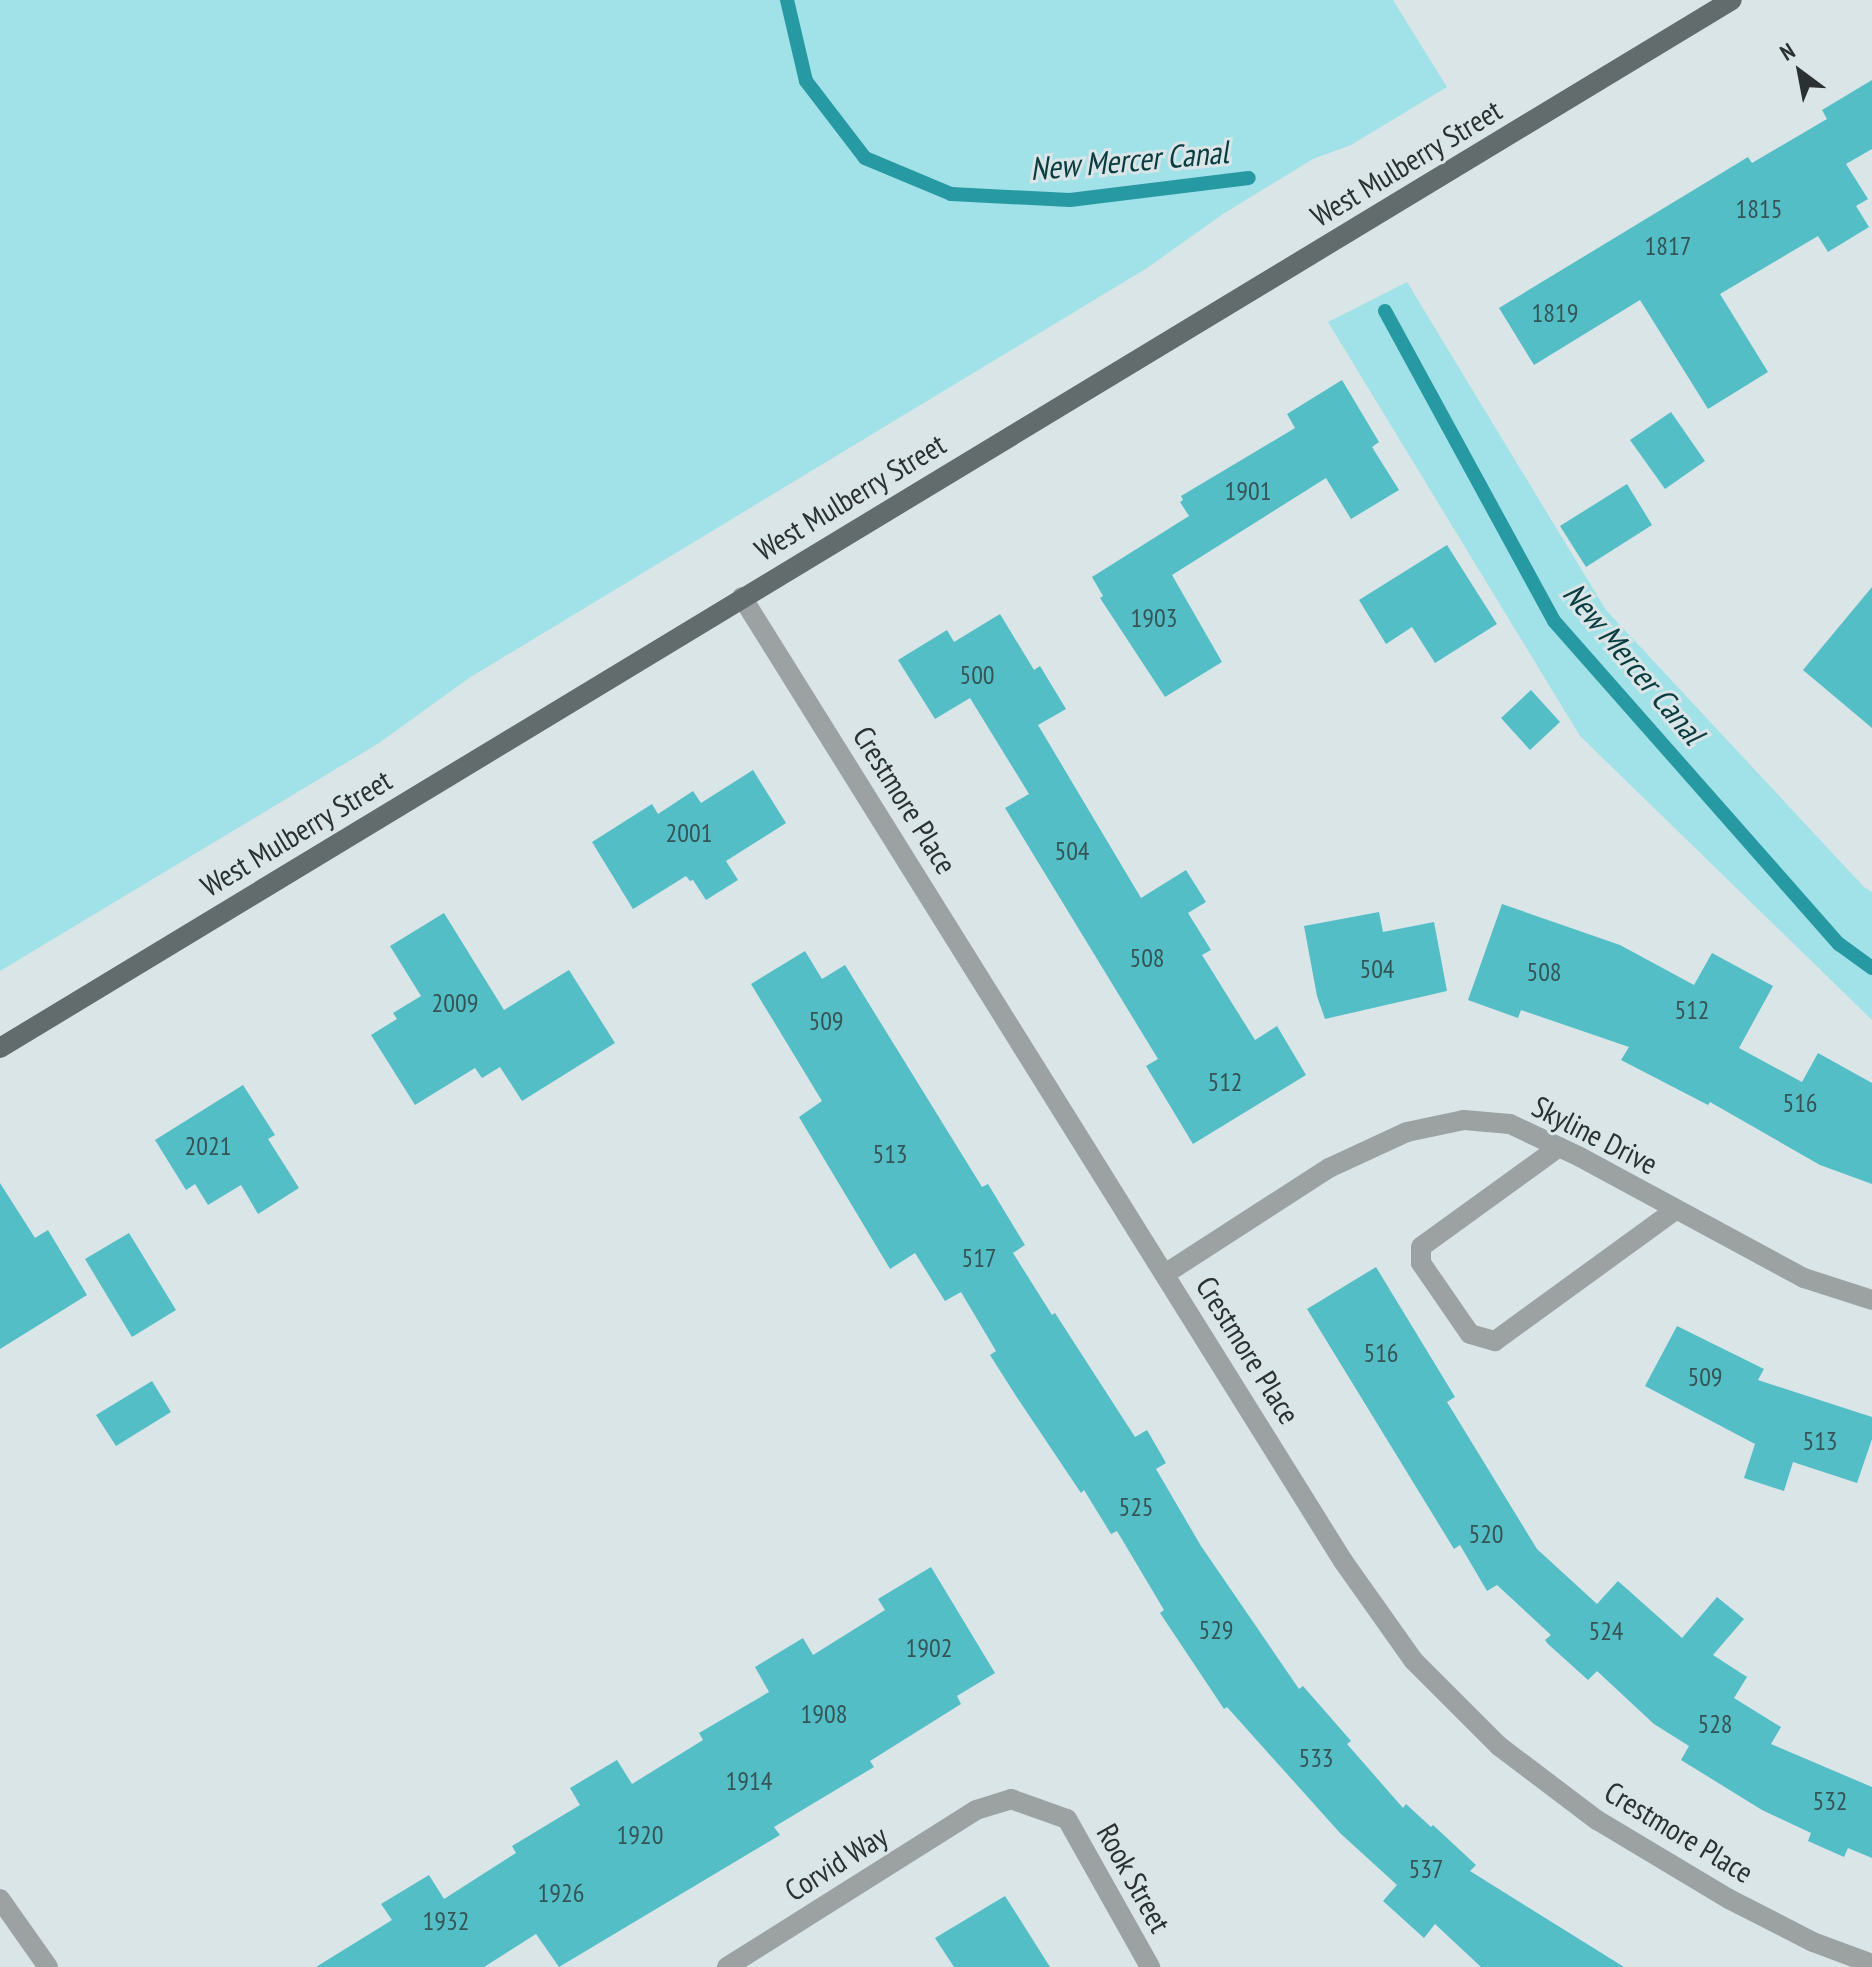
<!DOCTYPE html>
<html>
<head>
<meta charset="utf-8">
<style>
  body { margin:0 }
  #map { position:relative; width:1872px; height:1967px; overflow:hidden; background:#d9e5e7; font-family:"PT Sans Narrow",sans-serif }
  div>[style] { position:absolute }
  .green>* { inset:0; background:#a1e2e8 }
  .stream>* { height:14px; margin:-7px; padding:0 7px; transform-origin:7px; border-radius:7px; background:#2699a3 }
  .building>* { inset:0; background:#54bec7 }
  .minor>* { height:20px; margin:-10px; padding:0 10px; transform-origin:10px; border-radius:10px; background:#9ca2a2 }
  .major>* { height:20px; margin:-10px; padding:0 10px; transform-origin:10px; border-radius:10px; background:#636c6c }
  span { translate:-50% -50%; white-space:nowrap; text-align:center; line-height:1.15; -webkit-text-stroke:6px #d9e5e7; paint-order:stroke }
  .number-label { font-size:26px; color:#355456 }
  .number-label span { -webkit-text-stroke-width:0 }
  .street-label { font-size:30px; color:#2b3030 }
  .water-label { font-size:32px; color:#093c40; font-style:italic }
  .north { position:absolute; left:1760px; top:32px; width:80px; height:80px; -webkit-text-stroke:6px #d9e5e7; paint-order:stroke; rotate:328deg; font-size:22px; font-weight:700; line-height:32px; text-align:center; color:#2b3030 }
  .north::after { content:''; display:block; margin:auto; width:28px; height:36px; background:#2b3030; clip-path:polygon(50% 0,100% 100%,50% 72%,0 100%) }
</style>
</head>
<body>
<div id="map">
  <div class="green">
    <i style="clip-path:polygon(0 0,1393px 0,1447px 87px,1351px 145px,1313px 159px,1223px 214px,1147px 268px,469px 678px,379px 743px,0 971px)"></i>
    <i style="clip-path:polygon(1407px 282px,1606px 610px,1864px 887px,1872px 892px,1872px 1020px,1580px 736px,1328px 322px)"></i>
  </div>
  <div class="stream">
    <i style="left:787px;top:0;width:83px;rotate:76.8deg"></i>
    <i style="left:806px;top:81px;width:97px;rotate:52.5deg"></i>
    <i style="left:865px;top:158px;width:93px;rotate:22.7deg"></i>
    <i style="left:951px;top:194px;width:119px;rotate:2.9deg"></i>
    <i style="left:1070px;top:200px;width:180px;rotate:-7deg"></i>
    <i style="left:1385px;top:311px;width:353px;rotate:61.4deg"></i>
    <i style="left:1554px;top:621px;width:431px;rotate:48.6deg"></i>
    <i style="left:1839px;top:944px;width:41px;rotate:36deg"></i>
  </div>
  <div class="building">
    <i style="clip-path:polygon(1872px 80px,1872px 149px,1846px 164px,1868px 199px,1856px 206px,1869px 227px,1828px 252px,1818px 236px,1720px 294px,1768px 372px,1708px 409px,1640px 300px,1534px 365px,1499px 308px,1748px 157px,1752px 163px,1827px 119px,1822px 110px)"></i>
    <i style="clip-path:polygon(1342px 380px,1379px 442px,1372px 447px,1399px 490px,1351px 519px,1326px 478px,1172px 575px,1222px 662px,1165px 697px,1100px 598px,1103px 596px,1092px 577px,1189px 516px,1180px 502px,1183px 500px,1181px 496px,1295px 428px,1287px 414px)"></i>
    <i style="clip-path:polygon(1671px 412px,1705px 461px,1665px 489px,1630px 440px)"></i>
    <i style="clip-path:polygon(1627px 484px,1652px 525px,1586px 567px,1560px 526px)"></i>
    <i style="clip-path:polygon(1447px 545px,1497px 624px,1435px 663px,1412px 627px,1386px 644px,1359px 600px)"></i>
    <i style="clip-path:polygon(1872px 587px,1872px 728px,1803px 670px)"></i>
    <i style="clip-path:polygon(1000px 614px,1034px 670px,1040px 666px,1066px 709px,1038px 725px,1141px 898px,1186px 870px,1206px 902px,1188px 913px,1211px 950px,1202px 955px,1255px 1040px,1277px 1026px,1306px 1075px,1193px 1144px,1146px 1066px,1158px 1059px,1005px 808px,1029px 794px,970px 698px,935px 719px,898px 660px,947px 630px,954px 642px)"></i>
    <i style="clip-path:polygon(1531px 690px,1560px 722px,1530px 750px,1501px 718px)"></i>
    <i style="clip-path:polygon(753px 770px,786px 823px,726px 861px,738px 880px,706px 900px,693px 880px,690px 881px,686px 876px,633px 909px,592px 842px,652px 804px,658px 814px,693px 791px,701px 803px)"></i>
    <i style="clip-path:polygon(1502px 904px,1620px 945px,1694px 985px,1712px 953px,1773px 986px,1739px 1048px,1802px 1082px,1818px 1053px,1872px 1083px,1872px 1184px,1820px 1165px,1710px 1102px,1708px 1105px,1621px 1060px,1629px 1047px,1521px 1010px,1518px 1018px,1468px 1000px)"></i>
    <i style="clip-path:polygon(1379px 912px,1383px 932px,1434px 922px,1447px 991px,1325px 1019px,1317px 996px,1304px 926px)"></i>
    <i style="clip-path:polygon(444px 913px,504px 1010px,569px 970px,615px 1043px,522px 1101px,500px 1067px,482px 1078px,475px 1068px,415px 1105px,371px 1035px,397px 1019px,393px 1013px,421px 996px,390px 946px)"></i>
    <i style="clip-path:polygon(805px 951px,822px 979px,845px 965px,982px 1187px,988px 1184px,1025px 1245px,1013px 1253px,1052px 1315px,1055px 1313px,1135px 1437px,1147px 1430px,1166px 1463px,1156px 1469px,1201px 1546px,1299px 1689px,1303px 1686px,1351px 1741px,1347px 1744px,1403px 1808px,1406px 1804px,1431px 1827px,1433px 1825px,1476px 1865px,1470px 1871px,1624px 1967px,1481px 1967px,1435px 1924px,1424px 1938px,1383px 1901px,1397px 1885px,1340px 1833px,1227px 1707px,1224px 1709px,1160px 1613px,1164px 1610px,1117px 1531px,1111px 1534px,1084px 1490px,1081px 1493px,1016px 1396px,990px 1355px,996px 1351px,961px 1292px,945px 1301px,915px 1253px,890px 1269px,799px 1117px,822px 1101px,751px 984px)"></i>
    <i style="clip-path:polygon(243px 1085px,275px 1135px,268px 1139px,299px 1188px,258px 1214px,241px 1185px,208px 1205px,195px 1184px,186px 1190px,155px 1140px)"></i>
    <i style="clip-path:polygon(0 1183px,35px 1238px,48px 1230px,87px 1295px,0 1349px)"></i>
    <i style="clip-path:polygon(129px 1233px,176px 1310px,132px 1337px,85px 1259px)"></i>
    <i style="clip-path:polygon(1376px 1267px,1455px 1397px,1447px 1402px,1537px 1549px,1597px 1604px,1618px 1581px,1682px 1638px,1717px 1597px,1744px 1619px,1713px 1655px,1747px 1677px,1734px 1698px,1781px 1727px,1771px 1744px,1872px 1787px,1872px 1858px,1848px 1848px,1844px 1857px,1808px 1841px,1811px 1833px,1762px 1810px,1681px 1760px,1689px 1746px,1654px 1724px,1597px 1671px,1588px 1680px,1548px 1644px,1545px 1640px,1551px 1635px,1497px 1585px,1487px 1591px,1460px 1545px,1454px 1549px,1435px 1518px,1307px 1309px)"></i>
    <i style="clip-path:polygon(1677px 1326px,1764px 1369px,1758px 1380px,1872px 1417px,1872px 1439px,1857px 1483px,1793px 1462px,1784px 1491px,1744px 1478px,1755px 1444px,1645px 1386px)"></i>
    <i style="clip-path:polygon(152px 1381px,171px 1412px,116px 1446px,96px 1415px)"></i>
    <i style="clip-path:polygon(931px 1567px,995px 1673px,957px 1696px,961px 1704px,870px 1761px,874px 1767px,774px 1827px,780px 1835px,559px 1967px,536px 1934px,484px 1967px,316px 1967px,392px 1920px,381px 1904px,429px 1875px,444px 1899px,516px 1853px,512px 1846px,580px 1805px,570px 1788px,617px 1760px,632px 1784px,703px 1740px,699px 1733px,769px 1692px,755px 1667px,803px 1638px,813px 1655px,885px 1610px,878px 1599px)"></i>
    <i style="clip-path:polygon(1005px 1896px,1050px 1967px,954px 1967px,935px 1938px)"></i>
  </div>
  <div class="minor">
    <i style="left:742px;top:597px;width:1136px;rotate:58.06deg"></i>
    <i style="left:1343px;top:1561px;width:121px;rotate:54.7deg"></i>
    <i style="left:1413px;top:1660px;width:122px;rotate:45deg"></i>
    <i style="left:1499px;top:1746px;width:123px;rotate:37.1deg"></i>
    <i style="left:1597px;top:1820px;width:154px;rotate:30.9deg"></i>
    <i style="left:1729px;top:1899px;width:94px;rotate:27.1deg"></i>
    <i style="left:1813px;top:1942px;width:63px;rotate:20.4deg"></i>
    <i style="left:1559px;top:1147px;width:170px;rotate:144.1deg"></i>
    <i style="left:1421px;top:1247px;width:16px;rotate:90deg"></i>
    <i style="left:1421px;top:1263px;width:86px;rotate:55.4deg"></i>
    <i style="left:1470px;top:1334px;width:26px;rotate:16deg"></i>
    <i style="left:1495px;top:1341px;width:223px;rotate:-36deg"></i>
    <i style="left:1165px;top:1274px;width:195px;rotate:-32.9deg"></i>
    <i style="left:1329px;top:1168px;width:86px;rotate:-24.8deg"></i>
    <i style="left:1407px;top:1132px;width:58px;rotate:-11.9deg"></i>
    <i style="left:1464px;top:1120px;width:46px;rotate:5deg"></i>
    <i style="left:1510px;top:1124px;width:77px;rotate:25.2deg"></i>
    <i style="left:1580px;top:1157px;width:255px;rotate:28.4deg"></i>
    <i style="left:1804px;top:1278px;width:71px;rotate:17.9deg"></i>
    <i style="left:0;top:1899px;width:83px;rotate:54.8deg"></i>
    <i style="left:727px;top:1967px;width:294px;rotate:-32.2deg"></i>
    <i style="left:976px;top:1810px;width:37px;rotate:-17deg"></i>
    <i style="left:1011px;top:1799px;width:59px;rotate:19.7deg"></i>
    <i style="left:1067px;top:1819px;width:170px;rotate:60.7deg"></i>
  </div>
  <div class="major">
    <i style="left:0;top:1048px;width:2024px;rotate:-31.18deg"></i>
  </div>
  <div class="number-label">
    <span style="left:1759px;top:209px">1815</span>
    <span style="left:1668px;top:246px">1817</span>
    <span style="left:1555px;top:313px">1819</span>
    <span style="left:1248px;top:491px">1901</span>
    <span style="left:1154px;top:618px">1903</span>
    <span style="left:977px;top:675px">500</span>
    <span style="left:689px;top:833px">2001</span>
    <span style="left:1072px;top:851px">504</span>
    <span style="left:1147px;top:958px">508</span>
    <span style="left:1377px;top:969px">504</span>
    <span style="left:1544px;top:972px">508</span>
    <span style="left:455px;top:1003px">2009</span>
    <span style="left:1692px;top:1010px">512</span>
    <span style="left:826px;top:1021px">509</span>
    <span style="left:1225px;top:1082px">512</span>
    <span style="left:1800px;top:1103px">516</span>
    <span style="left:208px;top:1146px">2021</span>
    <span style="left:890px;top:1154px">513</span>
    <span style="left:979px;top:1258px">517</span>
    <span style="left:1381px;top:1353px">516</span>
    <span style="left:1705px;top:1377px">509</span>
    <span style="left:1820px;top:1441px">513</span>
    <span style="left:1136px;top:1507px">525</span>
    <span style="left:1486px;top:1534px">520</span>
    <span style="left:1216px;top:1630px">529</span>
    <span style="left:1606px;top:1631px">524</span>
    <span style="left:929px;top:1648px">1902</span>
    <span style="left:824px;top:1714px">1908</span>
    <span style="left:1715px;top:1724px">528</span>
    <span style="left:1316px;top:1758px">533</span>
    <span style="left:749px;top:1781px">1914</span>
    <span style="left:1830px;top:1801px">532</span>
    <span style="left:640px;top:1835px">1920</span>
    <span style="left:1426px;top:1869px">537</span>
    <span style="left:561px;top:1893px">1926</span>
    <span style="left:446px;top:1921px">1932</span>
  </div>
  <div class="street-label">
    <span style="left:1406px;top:163px;rotate:-31deg">West Mulberry Street</span>
    <span style="left:850px;top:497px;rotate:-31deg">West Mulberry Street</span>
    <span style="left:905px;top:800px;rotate:58deg">Crestmore Place</span>
    <span style="left:296px;top:833px;rotate:-31deg">West Mulberry Street</span>
    <span style="left:1595px;top:1135px;rotate:27deg">Skyline Drive</span>
    <span style="left:1248px;top:1350px;rotate:58deg">Crestmore Place</span>
    <span style="left:1679px;top:1832px;rotate:31deg">Crestmore Place</span>
    <span style="left:836px;top:1863px;rotate:-32deg">Corvid Way</span>
    <span style="left:1134px;top:1878px;rotate:61deg">Rook Street</span>
  </div>
  <div class="water-label">
    <span style="left:1129px;top:160px;rotate:-5deg">New Mercer Canal</span>
    <span style="left:1634px;top:663px;rotate:50deg">New Mercer Canal</span>
  </div>
  <div class="north">N</div>
</div>
</body>
</html>
